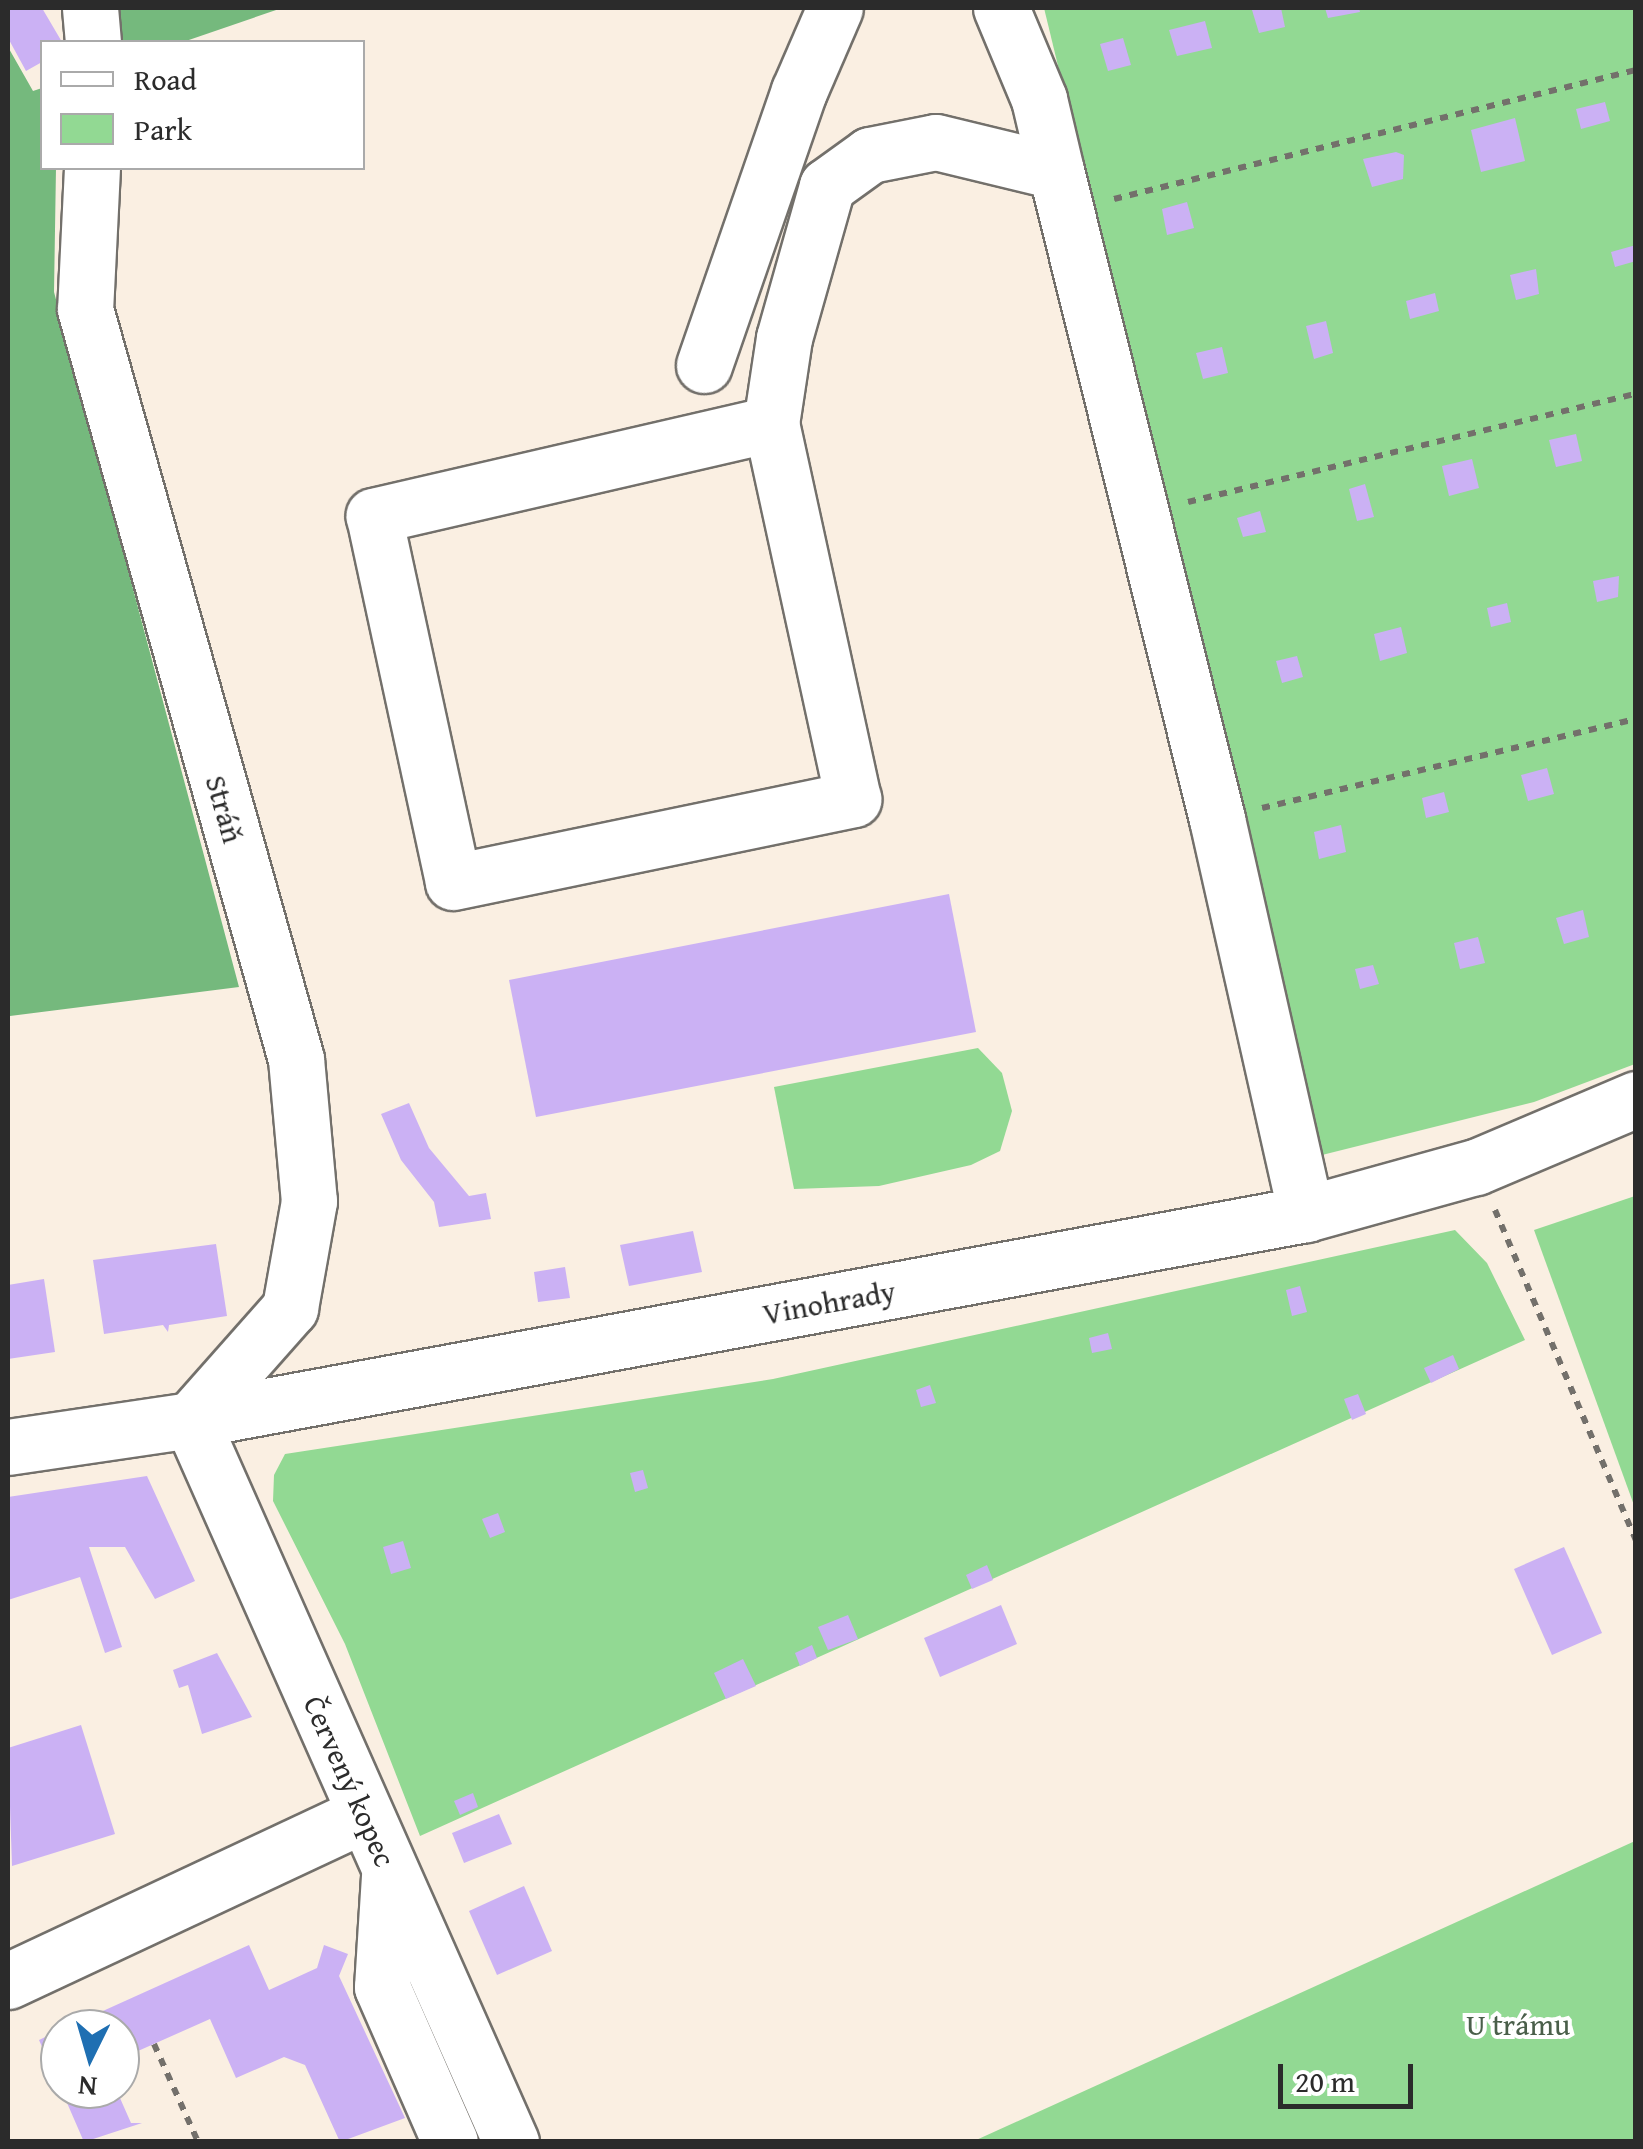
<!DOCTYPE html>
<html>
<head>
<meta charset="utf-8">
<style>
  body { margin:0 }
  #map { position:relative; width:1643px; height:2149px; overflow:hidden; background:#faefe2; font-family:"Gentium Book Plus",serif }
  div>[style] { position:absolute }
  .green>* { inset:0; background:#92d993 }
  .forest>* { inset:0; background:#75b97d }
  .building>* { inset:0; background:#cbb1f4 }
  .path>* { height:6px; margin-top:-3px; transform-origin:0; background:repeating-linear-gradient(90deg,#73706b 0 8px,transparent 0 16px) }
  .roads { filter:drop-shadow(2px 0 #73706b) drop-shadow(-2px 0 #73706b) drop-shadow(0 2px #73706b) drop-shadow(0 -2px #73706b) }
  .minor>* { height:55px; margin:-27.5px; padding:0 27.5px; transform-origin:27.5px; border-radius:27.5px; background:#fff }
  span { translate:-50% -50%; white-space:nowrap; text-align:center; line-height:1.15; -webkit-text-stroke:8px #fff; paint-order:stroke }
  .street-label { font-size:30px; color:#2b2b2b }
  .park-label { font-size:30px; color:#4a5f4a }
  .frame { position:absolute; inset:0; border:10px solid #2b2b2b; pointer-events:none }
  .legend { position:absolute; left:40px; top:40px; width:325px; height:130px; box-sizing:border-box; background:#fff; border:2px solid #aaa; margin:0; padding:12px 18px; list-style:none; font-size:30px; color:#2b2b2b }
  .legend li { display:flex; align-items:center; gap:20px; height:50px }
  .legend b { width:50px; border:2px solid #aaa }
  .north { position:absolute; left:40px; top:2009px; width:100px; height:100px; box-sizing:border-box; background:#fff; border:2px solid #aaa; border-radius:50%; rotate:185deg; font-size:28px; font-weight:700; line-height:40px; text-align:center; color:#2b2b2b }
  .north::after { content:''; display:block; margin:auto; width:35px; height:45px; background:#1f6fb2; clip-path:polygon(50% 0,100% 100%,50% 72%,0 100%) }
  .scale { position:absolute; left:1278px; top:2064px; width:135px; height:45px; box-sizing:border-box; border:5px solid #2b2b2b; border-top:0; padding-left:12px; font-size:30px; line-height:35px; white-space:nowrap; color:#2b2b2b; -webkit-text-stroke:8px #fff; paint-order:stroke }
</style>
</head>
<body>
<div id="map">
  <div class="green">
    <i style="clip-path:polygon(1044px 8px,1635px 8px,1635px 1064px,1534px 1102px,1322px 1155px)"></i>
    <i style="clip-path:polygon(978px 1048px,1002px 1073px,1012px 1111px,1000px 1151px,971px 1165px,879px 1186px,794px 1189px,774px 1087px)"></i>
    <i style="clip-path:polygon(1635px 1196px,1636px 1196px,1635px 1508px,1534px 1230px)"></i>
    <i style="clip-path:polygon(1455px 1230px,1487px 1263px,1525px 1340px,420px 1836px,345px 1644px,273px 1501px,274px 1475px,285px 1454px,773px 1379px)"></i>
    <i style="clip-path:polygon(1635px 1841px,1635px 2141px,974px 2141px)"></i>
  </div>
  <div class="forest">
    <i style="clip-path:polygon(115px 8px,282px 8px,183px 42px,118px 42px)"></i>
    <i style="clip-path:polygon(8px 47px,33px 91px,42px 88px,42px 168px,56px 168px,54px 292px,239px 987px,10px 1016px)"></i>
  </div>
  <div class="building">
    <i style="clip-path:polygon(8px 8px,42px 8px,62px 42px,42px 42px,42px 62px,26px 71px,8px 38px)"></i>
    <i style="clip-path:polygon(1281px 8px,1285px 27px,1259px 33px,1252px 10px)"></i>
    <i style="clip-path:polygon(1325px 8px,1359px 8px,1360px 12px,1328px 18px)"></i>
    <i style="clip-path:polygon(1205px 21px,1212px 48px,1177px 56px,1169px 30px)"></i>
    <i style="clip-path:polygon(1123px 38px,1131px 65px,1108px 71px,1100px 44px)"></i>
    <i style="clip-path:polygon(1605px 102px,1610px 121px,1581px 129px,1576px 109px)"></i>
    <i style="clip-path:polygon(1515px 118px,1525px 161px,1481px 172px,1471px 130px)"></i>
    <i style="clip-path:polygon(1396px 152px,1404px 155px,1403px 179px,1372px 187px,1363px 159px)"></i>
    <i style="clip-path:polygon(1187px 202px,1194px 228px,1167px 235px,1162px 209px)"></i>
    <i style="clip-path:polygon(1636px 245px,1636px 261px,1615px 267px,1611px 252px)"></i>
    <i style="clip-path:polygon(1536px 269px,1539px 294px,1516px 300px,1510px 275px)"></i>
    <i style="clip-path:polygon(1435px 293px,1439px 311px,1410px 319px,1406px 301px)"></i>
    <i style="clip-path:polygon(1326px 321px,1333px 353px,1314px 359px,1306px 326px)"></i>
    <i style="clip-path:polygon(1222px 347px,1228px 373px,1203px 379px,1196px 353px)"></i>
    <i style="clip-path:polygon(1576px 434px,1582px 461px,1556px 467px,1549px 440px)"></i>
    <i style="clip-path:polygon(1472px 459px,1479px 488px,1449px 496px,1442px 466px)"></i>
    <i style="clip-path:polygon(1365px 484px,1374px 517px,1357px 521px,1349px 489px)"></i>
    <i style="clip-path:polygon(1260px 511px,1266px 532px,1243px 537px,1237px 518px)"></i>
    <i style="clip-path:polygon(1619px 576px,1618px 597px,1597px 602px,1593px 581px)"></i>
    <i style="clip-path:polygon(1507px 603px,1511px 622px,1491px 627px,1487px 608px)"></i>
    <i style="clip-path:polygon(1401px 627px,1407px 653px,1380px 661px,1374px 634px)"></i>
    <i style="clip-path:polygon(1297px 656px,1303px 677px,1282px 683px,1276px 661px)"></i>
    <i style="clip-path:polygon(1547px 768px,1554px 794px,1528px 801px,1521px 775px)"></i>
    <i style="clip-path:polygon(1444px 792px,1449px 812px,1426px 818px,1422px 798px)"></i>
    <i style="clip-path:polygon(1341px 825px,1346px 852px,1319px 859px,1314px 832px)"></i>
    <i style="clip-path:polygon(949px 894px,976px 1032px,536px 1117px,509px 980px)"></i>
    <i style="clip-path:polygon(1583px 910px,1589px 937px,1564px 944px,1556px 918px)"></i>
    <i style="clip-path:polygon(1478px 937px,1485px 963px,1460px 969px,1454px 943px)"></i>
    <i style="clip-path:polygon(1373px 965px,1379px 984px,1360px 989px,1355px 969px)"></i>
    <i style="clip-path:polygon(409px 1103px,429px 1148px,469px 1196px,486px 1193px,491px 1219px,439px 1227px,434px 1202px,401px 1160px,381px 1114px)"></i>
    <i style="clip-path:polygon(693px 1231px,702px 1272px,629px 1286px,620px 1245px)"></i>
    <i style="clip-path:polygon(216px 1244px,227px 1316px,169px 1325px,168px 1332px,163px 1325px,104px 1334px,93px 1260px)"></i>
    <i style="clip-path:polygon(565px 1267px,570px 1298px,538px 1302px,534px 1272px)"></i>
    <i style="clip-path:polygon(44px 1279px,55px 1352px,8px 1359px,8px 1285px)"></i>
    <i style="clip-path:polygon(1300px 1286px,1307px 1312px,1292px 1316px,1286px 1290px)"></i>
    <i style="clip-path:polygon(1108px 1333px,1112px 1349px,1092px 1353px,1089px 1338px)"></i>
    <i style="clip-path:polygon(1453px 1355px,1459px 1369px,1431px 1383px,1424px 1368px)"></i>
    <i style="clip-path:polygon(930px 1385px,936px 1403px,921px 1407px,916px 1390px)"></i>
    <i style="clip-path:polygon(1358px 1394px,1366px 1414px,1352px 1420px,1344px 1399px)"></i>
    <i style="clip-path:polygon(643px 1470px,648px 1488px,635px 1492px,630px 1473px)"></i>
    <i style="clip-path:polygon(147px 1476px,195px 1581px,155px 1599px,125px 1547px,89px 1547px,122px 1647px,105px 1653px,80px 1577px,8px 1600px,8px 1497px)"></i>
    <i style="clip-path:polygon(498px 1513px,505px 1532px,490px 1538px,482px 1519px)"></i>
    <i style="clip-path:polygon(403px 1541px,411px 1568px,391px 1574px,383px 1547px)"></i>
    <i style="clip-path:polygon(1564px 1547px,1602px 1633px,1552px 1655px,1514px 1569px)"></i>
    <i style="clip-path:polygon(987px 1565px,993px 1580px,972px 1589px,966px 1575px)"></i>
    <i style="clip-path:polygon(1001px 1605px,1017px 1644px,940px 1677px,924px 1638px)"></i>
    <i style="clip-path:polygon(848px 1615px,858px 1639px,828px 1650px,818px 1627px)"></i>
    <i style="clip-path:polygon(812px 1645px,817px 1658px,800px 1666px,795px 1653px)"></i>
    <i style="clip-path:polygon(217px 1653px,252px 1717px,202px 1734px,188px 1685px,179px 1688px,173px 1670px)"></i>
    <i style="clip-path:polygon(743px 1659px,756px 1686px,726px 1699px,714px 1673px)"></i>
    <i style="clip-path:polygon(81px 1725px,115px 1834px,12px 1866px,8px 1748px)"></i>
    <i style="clip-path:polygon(473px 1793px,478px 1807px,460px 1815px,454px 1801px)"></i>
    <i style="clip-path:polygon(499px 1814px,512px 1844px,464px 1863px,452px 1833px)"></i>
    <i style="clip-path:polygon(524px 1886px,552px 1951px,497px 1975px,469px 1911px)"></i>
    <i style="clip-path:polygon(249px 1945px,269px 1990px,317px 1968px,324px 1945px,348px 1954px,339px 1976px,405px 2118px,340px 2142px,305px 2065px,284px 2057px,236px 2078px,210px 2019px,120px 2059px,120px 2029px,63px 2029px)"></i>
    <i style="clip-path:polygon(60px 2030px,60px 2087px,39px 2040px)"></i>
    <i style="clip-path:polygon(61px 2089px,116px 2089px,131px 2123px,142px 2123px,84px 2142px)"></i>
  </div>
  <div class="path">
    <i style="left:1114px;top:199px;width:538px;rotate:-13.88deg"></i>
    <i style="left:1188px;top:502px;width:461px;rotate:-13.6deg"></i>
    <i style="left:1262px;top:808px;width:384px;rotate:-13.4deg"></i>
    <i style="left:1495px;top:1210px;width:360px;rotate:66.9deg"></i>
    <i style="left:154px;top:2044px;width:107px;rotate:65.8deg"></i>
  </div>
  <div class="roads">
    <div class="minor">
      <i style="left:90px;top:8px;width:34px;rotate:85deg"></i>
      <i style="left:1001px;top:8px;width:99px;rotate:67.3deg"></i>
      <i style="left:1039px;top:99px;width:74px;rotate:76.7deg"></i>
      <i style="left:92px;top:168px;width:141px;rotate:92.8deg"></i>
      <i style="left:85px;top:309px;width:779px;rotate:74.29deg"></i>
      <i style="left:296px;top:1059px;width:143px;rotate:84.8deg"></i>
      <i style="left:309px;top:1201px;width:109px;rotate:100.1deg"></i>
      <i style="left:290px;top:1308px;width:149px;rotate:131.5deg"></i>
      <i style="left:704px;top:365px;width:290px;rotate:-70.9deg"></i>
      <i style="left:799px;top:91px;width:90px;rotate:-66.6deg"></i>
      <i style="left:771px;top:424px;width:408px;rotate:167deg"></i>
      <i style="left:374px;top:516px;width:374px;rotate:77.8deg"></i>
      <i style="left:453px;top:882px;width:409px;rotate:-11.7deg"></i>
      <i style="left:853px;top:799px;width:384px;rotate:-102.3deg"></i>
      <i style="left:771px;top:424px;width:87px;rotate:-81.4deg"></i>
      <i style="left:784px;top:338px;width:158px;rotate:-74.2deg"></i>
      <i style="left:827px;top:186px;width:53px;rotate:-35.8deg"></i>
      <i style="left:870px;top:155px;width:67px;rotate:-11.1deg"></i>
      <i style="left:936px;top:142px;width:123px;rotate:13.6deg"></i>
      <i style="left:1056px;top:171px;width:668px;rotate:76.05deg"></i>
      <i style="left:1217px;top:819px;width:405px;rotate:77.3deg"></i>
      <i style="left:191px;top:1420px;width:790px;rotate:66.1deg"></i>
      <i style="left:8px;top:1447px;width:185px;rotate:-8.4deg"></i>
      <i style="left:191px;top:1420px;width:1134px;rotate:-10.47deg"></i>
      <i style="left:1306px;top:1214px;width:176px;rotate:-15.5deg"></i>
      <i style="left:1476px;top:1167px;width:174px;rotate:-23deg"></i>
      <i style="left:389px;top:1876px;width:111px;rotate:93.6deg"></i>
      <i style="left:382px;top:1987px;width:169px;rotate:66.3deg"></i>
      <i style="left:8px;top:1981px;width:391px;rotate:-25.1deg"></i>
    </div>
  </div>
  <div class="street-label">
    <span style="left:225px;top:809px;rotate:74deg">Stráň</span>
    <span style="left:829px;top:1302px;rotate:-10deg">Vinohrady</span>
    <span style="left:350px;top:1781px;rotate:66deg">Červený kopec</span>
  </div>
  <div class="park-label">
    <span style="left:1518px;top:2024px">U trámu</span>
  </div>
  <div class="frame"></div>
  <ul class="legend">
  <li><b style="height:12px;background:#fff"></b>Road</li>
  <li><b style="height:28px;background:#92d993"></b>Park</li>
  </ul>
  <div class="north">N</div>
  <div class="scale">20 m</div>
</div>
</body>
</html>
